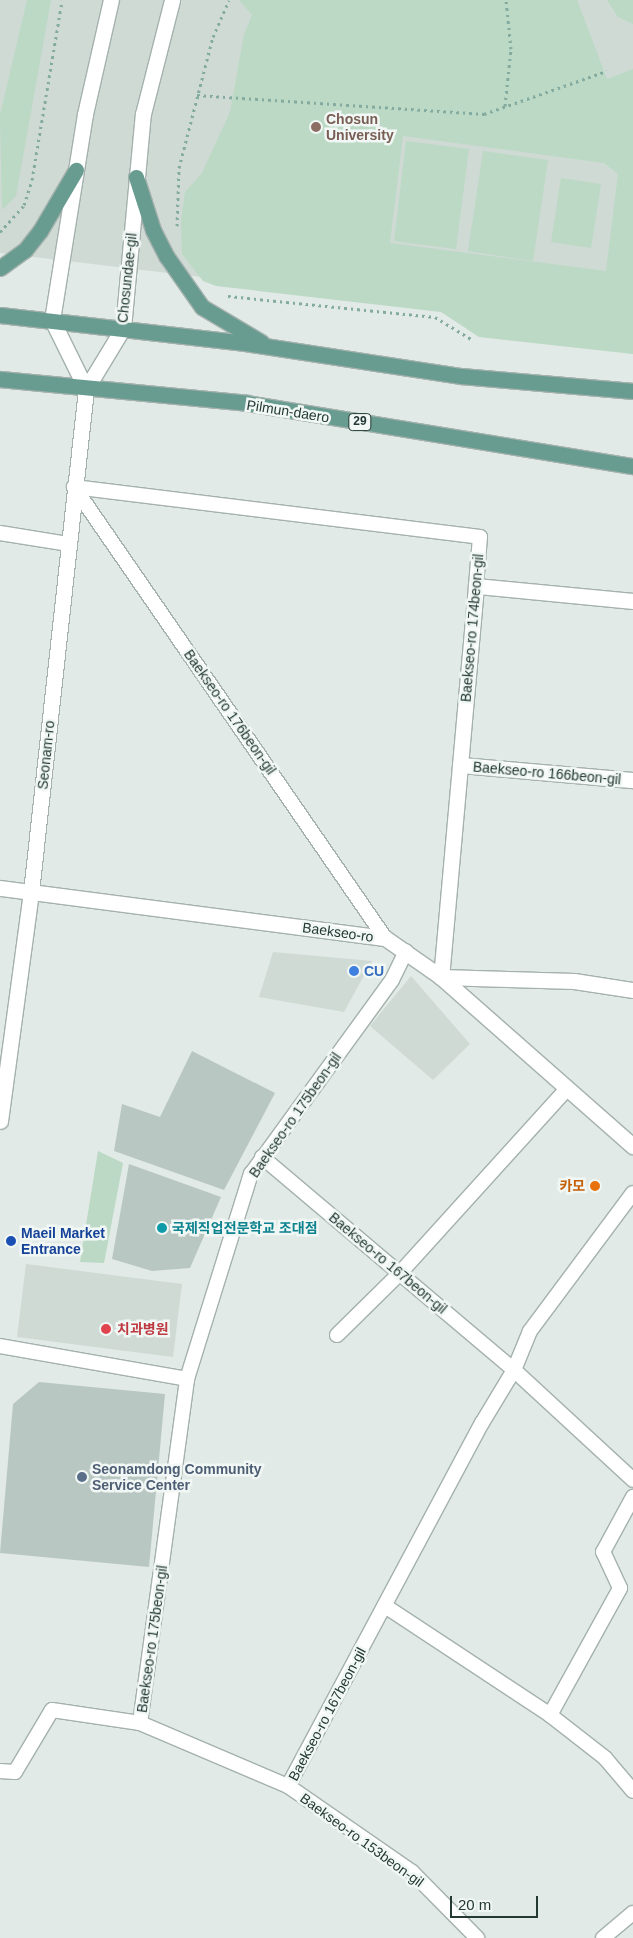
<!DOCTYPE html>
<html>
<head>
<meta charset="utf-8">
<style>
  body { margin:0 }
  #map { position:relative; width:633px; height:1938px; overflow:hidden; background:#e1eae6; font-family:Helvetica,"Noto Sans KR",sans-serif }
  div>[style] { position:absolute }
  .built>* { inset:0; background:#cfdad5 }
  .green>* { inset:0; background:#bbd9c4 }
  .building>* { inset:0; background:#b9c7c2 }
  .path>* { height:3px; margin-top:-1.5px; transform-origin:0; background:repeating-linear-gradient(90deg,#84aba0 0 2.5px,transparent 0 6.5px) }
  .roads { filter:drop-shadow(1px 0 #a4b1ad) drop-shadow(-1px 0 #a4b1ad) drop-shadow(0 1px #a4b1ad) drop-shadow(0 -1px #a4b1ad) }
  .service>* { height:14px; margin:-7px; padding:0 7px; transform-origin:7px; border-radius:7px; background:#fff }
  .minor>* { height:15px; margin:-7.5px; padding:0 7.5px; transform-origin:7.5px; border-radius:7.5px; background:#fff }
  .tertiary>* { height:15px; margin:-7.5px; padding:0 7.5px; transform-origin:7.5px; border-radius:7.5px; background:#fff }
  .primary>* { height:15px; margin:-7.5px; padding:0 7.5px; transform-origin:7.5px; border-radius:7.5px; background:#699c90 }
  .dots>* { width:14px; height:14px; translate:-50% -50%; box-sizing:border-box; border:2px solid #f1f7f4; border-radius:50% }
  span { translate:-50% -50%; white-space:nowrap; text-align:center; line-height:1.15; -webkit-text-stroke:5px #f1f7f4; paint-order:stroke }
  .shield-label span { padding:1px 4px; background:#f1f7f4; border:1px solid; border-radius:4px; -webkit-text-stroke-width:0 }
  .shield-label { font-size:12px; color:#233934; font-weight:700 }
  .education-label { font-size:14px; color:#785e54; font-weight:700 }
  .left { translate:0 -50%; text-align:left }
  .street-label { font-size:14px; color:#233934 }
  .shop-label { font-size:14px; color:#366cbe; font-weight:700 }
  .food-label { font-size:14px; color:#c56008; font-weight:700 }
  .right { translate:-100% -50%; text-align:right }
  .culture-label { font-size:14px; color:#0d838f; font-weight:700 }
  .transit-label { font-size:14px; color:#164399; font-weight:700 }
  .health-label { font-size:14px; color:#be3a42; font-weight:700 }
  .service-label { font-size:14px; color:#4e5e75; font-weight:700 }
  .scale { position:absolute; left:450px; top:1896px; width:88px; height:22px; box-sizing:border-box; border:2px solid #233934; border-top:0; padding-left:6px; font-size:15px; line-height:18px; white-space:nowrap; color:#233934; -webkit-text-stroke:4px #f1f7f4; paint-order:stroke }
</style>
</head>
<body>
<div id="map">
  <div class="built">
    <i style="clip-path:polygon(0 0,633px 0,633px 338px,446px 306px,0 253px)"></i>
    <i style="clip-path:polygon(273px 952px,372px 961px,344px 1012px,259px 997px)"></i>
    <i style="clip-path:polygon(411px 976px,470px 1044px,433px 1080px,370px 1026px)"></i>
    <i style="clip-path:polygon(26px 1264px,182px 1284px,173px 1357px,17px 1337px)"></i>
  </div>
  <div class="green">
    <i style="clip-path:polygon(27px 0,51px 0,16px 196px,2px 210px,0 115px)"></i>
    <i style="clip-path:polygon(evenodd,239px 0,577px 0,607px 79px,633px 69px,633px 354px,479px 337px,441px 312px,216px 286px,203px 281px,182px 254px,181px 221px,185px 192px,202px 173px,230px 112px,244px 34px,252px 15px,239px 0,403px 136px,604px 163px,618px 174px,606px 271px,390px 243px,403px 136px)"></i>
    <i style="clip-path:polygon(607px 0,633px 0,633px 24px,618px 17px)"></i>
    <i style="clip-path:polygon(406px 141px,469px 149px,456px 249px,394px 241px)"></i>
    <i style="clip-path:polygon(483px 151px,548px 160px,533px 261px,468px 251px)"></i>
    <i style="clip-path:polygon(561px 178px,601px 184px,591px 248px,551px 242px)"></i>
    <i style="clip-path:polygon(98px 1151px,123px 1163px,104px 1263px,80px 1262px)"></i>
  </div>
  <div class="building">
    <i style="clip-path:polygon(192px 1051px,275px 1093px,224px 1190px,114px 1151px,122px 1104px,160px 1117px)"></i>
    <i style="clip-path:polygon(129px 1164px,221px 1197px,190px 1268px,152px 1271px,112px 1259px)"></i>
    <i style="clip-path:polygon(39px 1382px,165px 1394px,149px 1567px,0 1553px,13px 1404px)"></i>
  </div>
  <div class="path">
    <i style="left:197px;top:95px;width:288px;rotate:3.8deg"></i>
    <i style="left:484px;top:114px;width:130px;rotate:-19.3deg"></i>
    <i style="left:505px;top:106px;width:57px;rotate:-84deg"></i>
    <i style="left:511px;top:49px;width:49px;rotate:-95.8deg"></i>
    <i style="left:177px;top:226px;width:58px;rotate:-88deg"></i>
    <i style="left:179px;top:168px;width:135px;rotate:-75.5deg"></i>
    <i style="left:213px;top:37px;width:40px;rotate:-66.6deg"></i>
    <i style="left:0;top:232px;width:36px;rotate:-48deg"></i>
    <i style="left:24px;top:205px;width:26px;rotate:-72deg"></i>
    <i style="left:32px;top:180px;width:182px;rotate:-80.5deg"></i>
    <i style="left:228px;top:296px;width:208px;rotate:5.8deg"></i>
    <i style="left:435px;top:317px;width:42px;rotate:31.4deg"></i>
  </div>
  <div class="roads">
    <div class="service">
      <i style="left:74px;top:487px;width:548px;rotate:55.41deg"></i>
      <i style="left:74px;top:487px;width:409px;rotate:7deg"></i>
      <i style="left:480px;top:537px;width:49px;rotate:94.7deg"></i>
      <i style="left:0;top:533px;width:70px;rotate:9.1deg"></i>
      <i style="left:262px;top:1157px;width:330px;rotate:40.2deg"></i>
      <i style="left:514px;top:1370px;width:162px;rotate:42.7deg"></i>
      <i style="left:337px;top:1335px;width:88px;rotate:-44.5deg"></i>
      <i style="left:400px;top:1273px;width:248px;rotate:-47.8deg"></i>
      <i style="left:0;top:1346px;width:190px;rotate:10deg"></i>
      <i style="left:385px;top:1606px;width:198px;rotate:33.4deg"></i>
      <i style="left:550px;top:1715px;width:70px;rotate:38deg"></i>
      <i style="left:605px;top:1758px;width:43px;rotate:49.7deg"></i>
      <i style="left:550px;top:1715px;width:145px;rotate:-61.1deg"></i>
      <i style="left:620px;top:1588px;width:40px;rotate:-115deg"></i>
      <i style="left:603px;top:1552px;width:63px;rotate:-61.4deg"></i>
      <i style="left:140px;top:1723px;width:347px;rotate:-82.2deg"></i>
      <i style="left:187px;top:1379px;width:215px;rotate:-72.7deg"></i>
      <i style="left:251px;top:1174px;width:240px;rotate:-54deg"></i>
      <i style="left:392px;top:980px;width:32px;rotate:-64deg"></i>
      <i style="left:0;top:1771px;width:15px;rotate:4deg"></i>
      <i style="left:15px;top:1772px;width:72px;rotate:-59.2deg"></i>
      <i style="left:52px;top:1710px;width:89px;rotate:8.4deg"></i>
      <i style="left:140px;top:1723px;width:161px;rotate:23.1deg"></i>
      <i style="left:288px;top:1786px;width:151px;rotate:34.7deg"></i>
      <i style="left:412px;top:1872px;width:93px;rotate:45.4deg"></i>
      <i style="left:288px;top:1786px;width:412px;rotate:-61.9deg"></i>
      <i style="left:482px;top:1423px;width:62px;rotate:-58.9deg"></i>
      <i style="left:514px;top:1370px;width:42px;rotate:-67.7deg"></i>
      <i style="left:530px;top:1331px;width:172px;rotate:-53.3deg"></i>
      <i style="left:603px;top:1938px;width:39px;rotate:-40deg"></i>
    </div>
    <div class="minor">
      <i style="left:633px;top:601px;width:158px;rotate:-174.5deg"></i>
      <i style="left:476px;top:586px;width:393px;rotate:95.1deg"></i>
      <i style="left:441px;top:977px;width:133px;rotate:1.7deg"></i>
      <i style="left:574px;top:981px;width:60px;rotate:8.7deg"></i>
      <i style="left:460px;top:765px;width:174px;rotate:5deg"></i>
      <i style="left:0;top:888px;width:388px;rotate:7.4deg"></i>
      <i style="left:385px;top:938px;width:68px;rotate:34.9deg"></i>
      <i style="left:441px;top:977px;width:256px;rotate:41.4deg"></i>
    </div>
    <div class="tertiary">
      <i style="left:86px;top:389px;width:77px;rotate:-116.2deg"></i>
      <i style="left:52px;top:320px;width:209px;rotate:-80.9deg"></i>
      <i style="left:85px;top:114px;width:117px;rotate:-77.2deg"></i>
      <i style="left:0;top:1121px;width:231px;rotate:-82.3deg"></i>
      <i style="left:31px;top:892px;width:506px;rotate:-83.76deg"></i>
      <i style="left:86px;top:389px;width:71px;rotate:-58.8deg"></i>
      <i style="left:123px;top:328px;width:215px;rotate:-84.7deg"></i>
      <i style="left:143px;top:114px;width:118px;rotate:-75.7deg"></i>
    </div>
    <div class="primary">
      <i style="left:136px;top:177px;width:56px;rotate:72.2deg"></i>
      <i style="left:153px;top:230px;width:30px;rotate:63deg"></i>
      <i style="left:167px;top:257px;width:61px;rotate:55deg"></i>
      <i style="left:202px;top:307px;width:69px;rotate:30.7deg"></i>
      <i style="left:0;top:268px;width:31px;rotate:-36deg"></i>
      <i style="left:25px;top:250px;width:24px;rotate:-52deg"></i>
      <i style="left:40px;top:231px;width:71px;rotate:-59.5deg"></i>
      <i style="left:0;top:315px;width:247px;rotate:6.5deg"></i>
      <i style="left:245px;top:343px;width:219px;rotate:8.7deg"></i>
      <i style="left:461px;top:376px;width:173px;rotate:5deg"></i>
      <i style="left:0;top:379px;width:248px;rotate:5.5deg"></i>
      <i style="left:247px;top:403px;width:391px;rotate:9.3deg"></i>
    </div>
  </div>
  <div class="dots">
    <i style="left:316px;top:127px;background:#8d6e63"></i>
    <i style="left:354px;top:971px;background:#3f7fe0"></i>
    <i style="left:595px;top:1186px;background:#e8710a"></i>
    <i style="left:162px;top:1228px;background:#0f9aa8"></i>
    <i style="left:11px;top:1241px;background:#1a4fb4"></i>
    <i style="left:106px;top:1329px;background:#e0444e"></i>
    <i style="left:82px;top:1477px;background:#5c6f8a"></i>
  </div>
  <div class="shield-label">
    <span style="left:360px;top:422px">29</span>
  </div>
  <div class="education-label">
    <span class="left" style="left:326px;top:127px">Chosun<br>University</span>
  </div>
  <div class="street-label">
    <span style="left:127px;top:278px;rotate:-84deg">Chosundae-gil</span>
    <span style="left:288px;top:411px;rotate:9deg">Pilmun-daero</span>
    <span style="left:472px;top:628px;rotate:-85deg">Baekseo-ro 174beon-gil</span>
    <span style="left:230px;top:712px;rotate:55deg">Baekseo-ro 176beon-gil</span>
    <span style="left:46px;top:755px;rotate:-84deg">Seonam-ro</span>
    <span style="left:547px;top:773px;rotate:5deg">Baekseo-ro 166beon-gil</span>
    <span style="left:338px;top:932px;rotate:8deg">Baekseo-ro</span>
    <span style="left:295px;top:1115px;rotate:-55deg">Baekseo-ro 175beon-gil</span>
    <span style="left:388px;top:1263px;rotate:40deg">Baekseo-ro 167beon-gil</span>
    <span style="left:152px;top:1639px;rotate:-82deg">Baekseo-ro 175beon-gil</span>
    <span style="left:327px;top:1714px;rotate:-62deg">Baekseo-ro 167beon-gil</span>
    <span style="left:362px;top:1840px;rotate:36deg">Baekseo-ro 153beon-gil</span>
  </div>
  <div class="shop-label">
    <span class="left" style="left:364px;top:971px">CU</span>
  </div>
  <div class="food-label">
    <span class="right" style="left:585px;top:1186px">카모</span>
  </div>
  <div class="culture-label">
    <span class="left" style="left:172px;top:1228px">국제직업전문학교 조대점</span>
  </div>
  <div class="transit-label">
    <span class="left" style="left:21px;top:1241px">Maeil Market<br>Entrance</span>
  </div>
  <div class="health-label">
    <span class="left" style="left:117px;top:1329px">치과병원</span>
  </div>
  <div class="service-label">
    <span class="left" style="left:92px;top:1477px">Seonamdong Community<br>Service Center</span>
  </div>
  <div class="scale">20 m</div>
</div>
</body>
</html>
